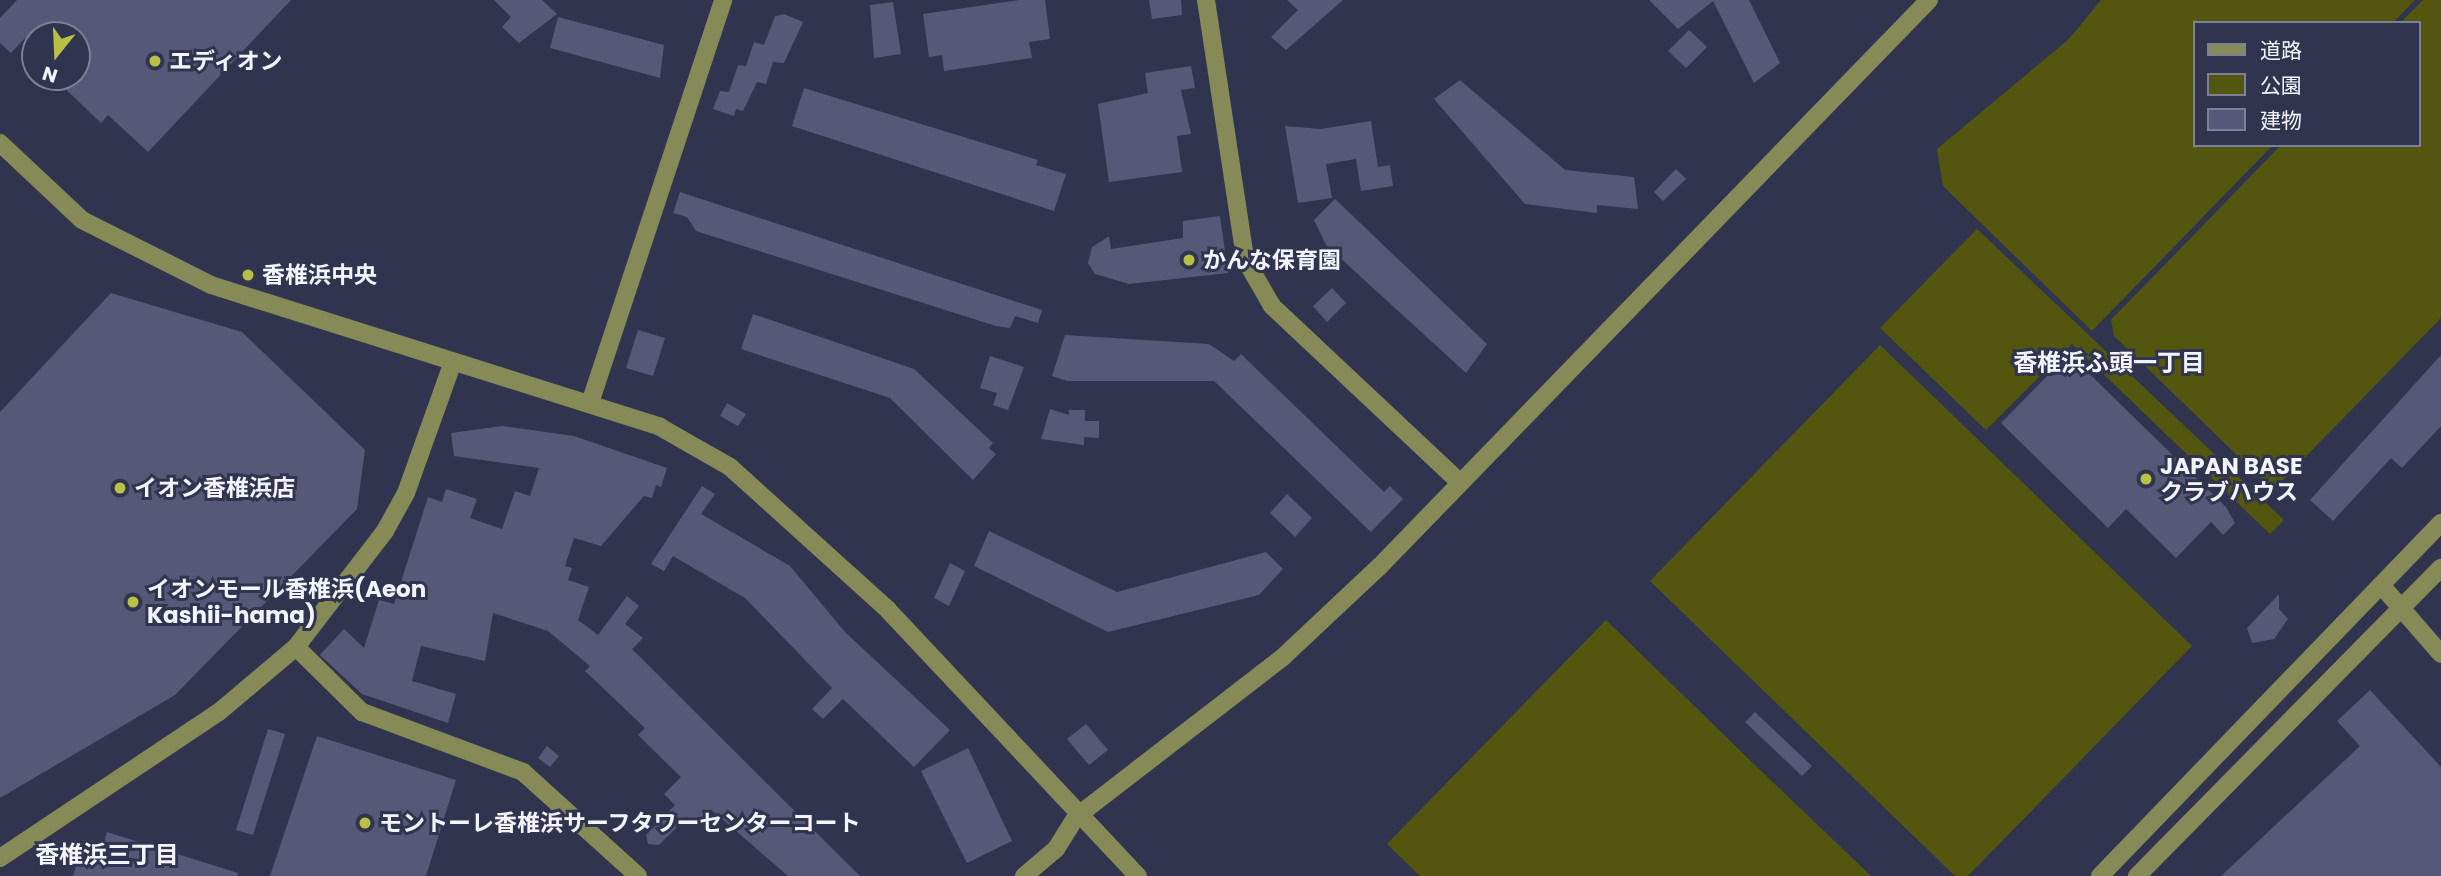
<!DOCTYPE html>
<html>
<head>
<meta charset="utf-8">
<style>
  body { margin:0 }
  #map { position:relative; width:2441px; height:876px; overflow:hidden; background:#31344f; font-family:Poppins,"Noto Sans JP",sans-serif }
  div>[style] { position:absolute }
  .green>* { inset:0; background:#53560e }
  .building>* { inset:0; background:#555977 }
  .minor>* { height:18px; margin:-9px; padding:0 9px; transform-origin:9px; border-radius:9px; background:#868a56 }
  .dots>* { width:19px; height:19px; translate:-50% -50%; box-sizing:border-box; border:4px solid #31344f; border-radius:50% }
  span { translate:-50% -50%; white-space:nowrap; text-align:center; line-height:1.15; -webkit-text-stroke:6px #31344f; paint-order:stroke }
  .poi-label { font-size:23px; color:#f2f4fe; font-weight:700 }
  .left { translate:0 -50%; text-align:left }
  .neighbourhood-label { font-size:24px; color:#f2f4fe; font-weight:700 }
  .legend { position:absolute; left:2193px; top:21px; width:228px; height:126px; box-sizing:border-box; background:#31344f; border:2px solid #7e8195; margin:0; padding:9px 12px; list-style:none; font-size:21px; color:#f2f4fe }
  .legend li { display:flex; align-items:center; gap:14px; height:35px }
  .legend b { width:35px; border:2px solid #7e8195 }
  .north { position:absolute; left:21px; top:21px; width:70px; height:70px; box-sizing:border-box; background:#31344f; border:2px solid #7e8195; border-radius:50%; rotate:198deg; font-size:19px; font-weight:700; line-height:28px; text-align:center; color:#f2f4fe }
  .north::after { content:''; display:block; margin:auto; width:24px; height:32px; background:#b9c046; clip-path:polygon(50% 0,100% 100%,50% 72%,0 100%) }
</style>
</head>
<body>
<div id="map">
  <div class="green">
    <i style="clip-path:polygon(2101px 0,2415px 0,2393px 23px,2194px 23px,2194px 145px,2273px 145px,2092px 331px,1943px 186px,1937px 149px,2069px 39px)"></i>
    <i style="clip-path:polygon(2423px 0,2441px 0,2441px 318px,2273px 490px,2114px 336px,2111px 320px,2281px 145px,2418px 145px,2418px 23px,2400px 23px)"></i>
    <i style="clip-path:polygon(1977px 229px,2284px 520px,2270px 534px,2072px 344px,1986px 430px,1880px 328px)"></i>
    <i style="clip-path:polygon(1880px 345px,2192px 646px,1968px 876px,1955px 876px,1650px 581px)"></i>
    <i style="clip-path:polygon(1606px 620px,1758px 768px,1871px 876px,1420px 876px,1387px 844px)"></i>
  </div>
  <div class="building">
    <i style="clip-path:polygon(17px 0,291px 0,148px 152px,108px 115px,101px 123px,53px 77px,77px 77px,77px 35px,35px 35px,35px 46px,26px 37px,11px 53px,0 43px,0 18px)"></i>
    <i style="clip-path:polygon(494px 0,542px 0,557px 14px,519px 43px,502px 27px,511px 17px)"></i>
    <i style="clip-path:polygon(1019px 0,1045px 0,1050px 39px,1029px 42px,1032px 58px,944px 71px,942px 55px,929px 57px,923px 14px)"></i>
    <i style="clip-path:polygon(1149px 0,1181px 0,1182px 15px,1152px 19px)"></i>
    <i style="clip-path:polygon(1287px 0,1343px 0,1286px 50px,1271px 37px,1298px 10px)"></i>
    <i style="clip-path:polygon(1649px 0,1749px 0,1780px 63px,1754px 83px,1713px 1px,1678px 29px)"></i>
    <i style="clip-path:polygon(893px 2px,901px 54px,874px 58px,870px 5px)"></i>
    <i style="clip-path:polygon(784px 14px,803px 22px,784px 63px,773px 62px,766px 84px,757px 82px,743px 111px,736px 109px,734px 116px,713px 109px,720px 91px,729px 92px,738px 65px,746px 66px,754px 42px,764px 45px,775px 16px)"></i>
    <i style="clip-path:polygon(558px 17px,664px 45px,660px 78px,550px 48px)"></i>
    <i style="clip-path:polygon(1689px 30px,1707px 47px,1686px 68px,1668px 51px)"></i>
    <i style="clip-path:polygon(1191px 66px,1195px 88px,1181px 90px,1191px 134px,1177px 136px,1182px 172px,1109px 182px,1098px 104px,1148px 93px,1145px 73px)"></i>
    <i style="clip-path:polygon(1460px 80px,1565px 170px,1634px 177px,1638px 209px,1597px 205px,1597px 213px,1525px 204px,1434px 99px)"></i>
    <i style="clip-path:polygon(804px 88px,1038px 160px,1036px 165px,1066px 174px,1054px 211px,792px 126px)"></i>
    <i style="clip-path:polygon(1371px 121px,1378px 167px,1390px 165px,1393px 186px,1361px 191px,1356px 159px,1326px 164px,1332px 198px,1298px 203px,1285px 126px,1321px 129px)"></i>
    <i style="clip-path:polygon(1676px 169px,1686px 179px,1663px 201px,1654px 192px)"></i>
    <i style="clip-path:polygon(680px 192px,1042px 310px,1038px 323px,1015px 316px,1010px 328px,996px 326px,696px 231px,687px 217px,673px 213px)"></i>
    <i style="clip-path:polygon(1335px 199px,1487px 344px,1466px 373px,1326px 245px,1314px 220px)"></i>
    <i style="clip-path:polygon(1220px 216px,1228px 273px,1129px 284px,1095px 274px,1088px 263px,1092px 247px,1109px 236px,1111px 249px,1183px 238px,1183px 221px)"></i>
    <i style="clip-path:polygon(1332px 288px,1346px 303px,1327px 322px,1313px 306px)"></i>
    <i style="clip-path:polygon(111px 293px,242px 332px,365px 450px,357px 509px,175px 695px,0 798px,0 412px)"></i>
    <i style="clip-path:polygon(753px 314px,914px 369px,993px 443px,989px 448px,996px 454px,973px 480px,890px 398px,741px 349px)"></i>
    <i style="clip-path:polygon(638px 330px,665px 338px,653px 376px,626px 368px)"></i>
    <i style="clip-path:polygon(1065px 335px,1209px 344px,1234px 361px,1241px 354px,1384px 492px,1390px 486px,1403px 499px,1371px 532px,1214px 381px,1067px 381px,1052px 376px)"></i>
    <i style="clip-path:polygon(2069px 354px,2226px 507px,2235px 523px,2223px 535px,2211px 522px,2176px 558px,2126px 509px,2108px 528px,2001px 423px)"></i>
    <i style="clip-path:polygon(2441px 355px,2441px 426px,2402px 468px,2391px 458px,2333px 521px,2310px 500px)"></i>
    <i style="clip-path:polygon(990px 356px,1024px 367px,1008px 410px,993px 405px,997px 393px,980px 388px)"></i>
    <i style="clip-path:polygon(727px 403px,746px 414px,738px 426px,720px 416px)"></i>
    <i style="clip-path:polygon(1050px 409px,1069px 415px,1069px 410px,1085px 410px,1085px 421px,1099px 421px,1099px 438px,1084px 437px,1084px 445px,1041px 439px)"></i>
    <i style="clip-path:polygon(502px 426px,574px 436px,667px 468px,661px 487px,656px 485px,652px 498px,644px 496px,601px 546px,574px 538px,565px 566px,572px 568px,568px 580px,589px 587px,578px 620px,598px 635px,627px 596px,639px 606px,625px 624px,643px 638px,632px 649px,860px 876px,788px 876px,713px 811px,697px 827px,687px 817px,659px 845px,648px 844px,646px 835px,675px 805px,664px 794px,681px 777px,638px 735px,645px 728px,585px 671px,590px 666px,548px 631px,493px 613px,485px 661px,421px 646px,412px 681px,456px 694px,448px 723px,362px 694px,320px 655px,344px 629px,364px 648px,379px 600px,394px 604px,428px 497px,442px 502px,446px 489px,477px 499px,470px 518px,502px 529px,515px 491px,530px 496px,539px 468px,454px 456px,451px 433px)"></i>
    <i style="clip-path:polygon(702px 486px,715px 494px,701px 514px,790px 566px,845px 632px,950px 730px,914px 767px,843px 699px,823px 719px,812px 709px,832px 688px,745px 598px,673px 556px,664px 571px,651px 564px)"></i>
    <i style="clip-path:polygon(1287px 494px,1312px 518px,1295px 537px,1270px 513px)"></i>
    <i style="clip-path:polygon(989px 531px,1117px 592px,1266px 552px,1283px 569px,1259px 595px,1108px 632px,974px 566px)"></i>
    <i style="clip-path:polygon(950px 563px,965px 571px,949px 606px,934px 598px)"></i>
    <i style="clip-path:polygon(2279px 594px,2279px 609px,2288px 619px,2274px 639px,2252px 643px,2247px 628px)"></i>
    <i style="clip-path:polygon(2370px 690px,2441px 767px,2441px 876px,2221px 876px,2360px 746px,2337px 721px)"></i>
    <i style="clip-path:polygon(1755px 712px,1812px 766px,1802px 776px,1745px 722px)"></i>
    <i style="clip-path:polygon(1086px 724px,1108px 750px,1089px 765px,1067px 739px)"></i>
    <i style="clip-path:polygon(268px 729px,285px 734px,253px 835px,236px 830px)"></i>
    <i style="clip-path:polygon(317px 736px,456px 780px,426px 876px,270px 876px)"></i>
    <i style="clip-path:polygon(547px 746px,559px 756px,550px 767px,538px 758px)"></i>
    <i style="clip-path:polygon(968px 748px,1012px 841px,967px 863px,921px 771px)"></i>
    <i style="clip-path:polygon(107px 832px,238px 873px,237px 876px,73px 876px,83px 840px,103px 846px)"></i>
  </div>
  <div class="minor">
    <i style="left:1206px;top:0;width:262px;rotate:81.4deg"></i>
    <i style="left:1245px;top:259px;width:54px;rotate:60.1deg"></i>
    <i style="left:1272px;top:306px;width:254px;rotate:43.2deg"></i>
    <i style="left:0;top:143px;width:112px;rotate:43.2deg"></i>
    <i style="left:82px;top:220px;width:144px;rotate:26.7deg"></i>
    <i style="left:211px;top:285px;width:471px;rotate:17.5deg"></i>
    <i style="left:660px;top:427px;width:81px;rotate:29.7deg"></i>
    <i style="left:730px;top:467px;width:213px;rotate:42.1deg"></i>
    <i style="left:888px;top:610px;width:365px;rotate:46.8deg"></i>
    <i style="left:590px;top:403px;width:424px;rotate:-71.7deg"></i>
    <i style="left:2381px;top:585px;width:91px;rotate:49deg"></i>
    <i style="left:296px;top:647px;width:93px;rotate:44.6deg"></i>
    <i style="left:362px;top:712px;width:172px;rotate:20.4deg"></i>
    <i style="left:523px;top:772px;width:155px;rotate:42.1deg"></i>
    <i style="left:0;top:858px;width:263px;rotate:-33.7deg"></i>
    <i style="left:219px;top:712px;width:101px;rotate:-40.2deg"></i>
    <i style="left:296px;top:647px;width:146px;rotate:-52.5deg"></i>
    <i style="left:385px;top:531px;width:43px;rotate:-61.1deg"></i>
    <i style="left:406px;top:493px;width:139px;rotate:-70.3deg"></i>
    <i style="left:1024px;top:876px;width:42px;rotate:-40.2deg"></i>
    <i style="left:1056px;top:849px;width:38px;rotate:-58deg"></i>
    <i style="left:1076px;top:817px;width:262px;rotate:-37.7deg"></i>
    <i style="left:1283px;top:657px;width:132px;rotate:-43.2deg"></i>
    <i style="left:1379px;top:567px;width:790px;rotate:-45.87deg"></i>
    <i style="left:2100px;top:876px;width:491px;rotate:-46deg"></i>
    <i style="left:2137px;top:876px;width:433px;rotate:-45.4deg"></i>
  </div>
  <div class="dots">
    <i style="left:155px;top:61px;background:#b9c046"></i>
    <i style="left:1189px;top:260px;background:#b9c046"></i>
    <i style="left:248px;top:275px;background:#b9c046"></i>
    <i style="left:2146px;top:479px;background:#b9c046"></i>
    <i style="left:120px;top:488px;background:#b9c046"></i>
    <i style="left:133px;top:602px;background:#b9c046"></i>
    <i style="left:365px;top:823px;background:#b9c046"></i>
  </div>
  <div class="poi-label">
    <span class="left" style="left:169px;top:61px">エディオン</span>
    <span class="left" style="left:1203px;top:260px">かんな保育園</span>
    <span class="left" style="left:262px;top:275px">香椎浜中央</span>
    <span class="left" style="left:2160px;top:479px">JAPAN BASE<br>クラブハウス</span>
    <span class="left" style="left:134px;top:488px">イオン香椎浜店</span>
    <span class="left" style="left:147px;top:602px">イオンモール香椎浜(Aeon<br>Kashii-hama)</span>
    <span class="left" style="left:379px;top:823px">モントーレ香椎浜サーフタワーセンターコート</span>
  </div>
  <div class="neighbourhood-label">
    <span style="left:2109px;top:363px">香椎浜ふ頭一丁目</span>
    <span style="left:107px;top:855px">香椎浜三丁目</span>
  </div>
  <ul class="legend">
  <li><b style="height:9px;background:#868a56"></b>道路</li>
  <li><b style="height:19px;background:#53560e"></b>公園</li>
  <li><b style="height:19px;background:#555977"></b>建物</li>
  </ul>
  <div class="north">N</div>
</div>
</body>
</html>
